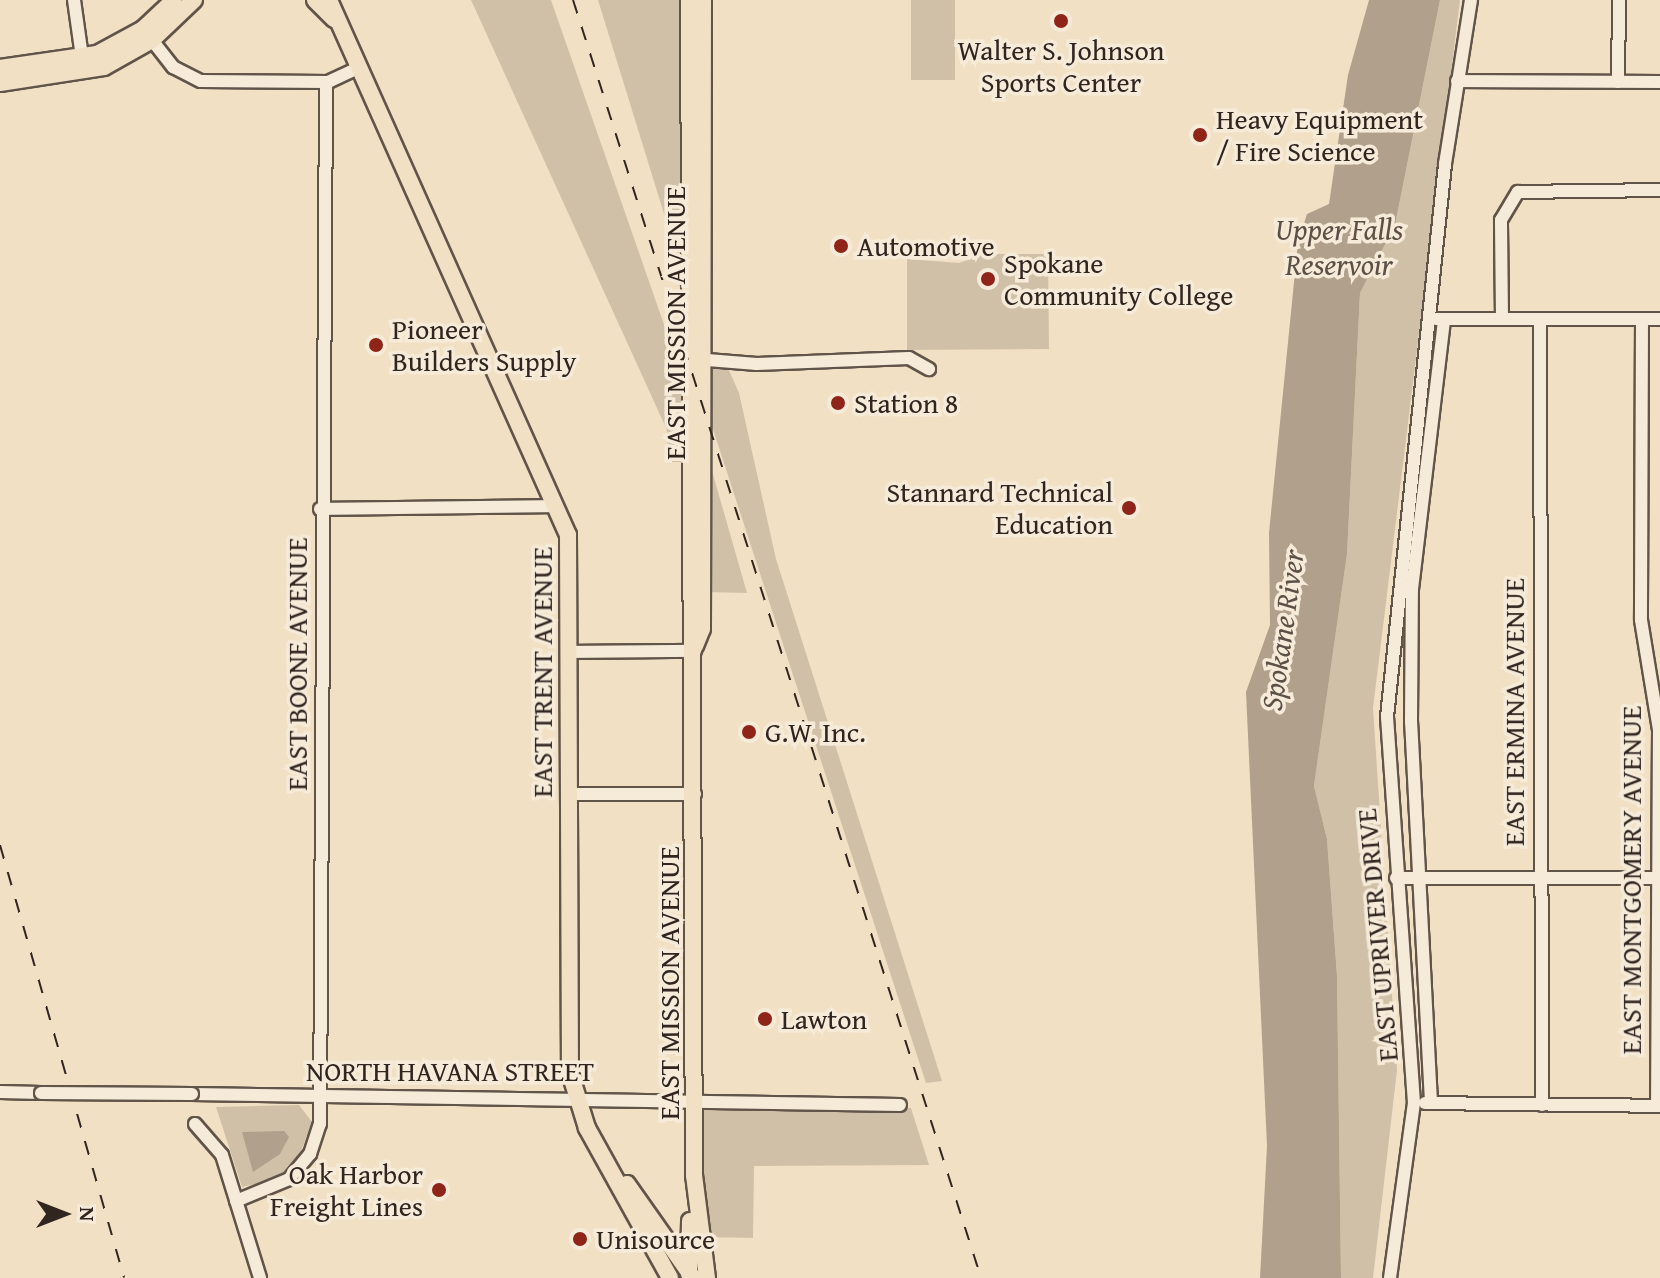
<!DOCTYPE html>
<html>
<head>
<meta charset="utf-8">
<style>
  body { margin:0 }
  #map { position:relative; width:1660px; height:1278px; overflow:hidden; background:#f1e0c4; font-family:"Gentium Book Plus",serif }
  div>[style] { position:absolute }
  .green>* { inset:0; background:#d0c0a8 }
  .water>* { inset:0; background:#b0a08c }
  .roads { filter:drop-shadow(2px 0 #615449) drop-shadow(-2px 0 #615449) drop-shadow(0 2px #615449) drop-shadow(0 -2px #615449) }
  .minor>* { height:12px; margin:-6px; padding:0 6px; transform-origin:6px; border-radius:6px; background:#f6ebd9 }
  .major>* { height:16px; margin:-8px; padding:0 8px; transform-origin:8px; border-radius:8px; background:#f1e0c4 }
  .rail>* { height:2px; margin-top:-1px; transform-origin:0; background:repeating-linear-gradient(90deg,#312520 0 14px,transparent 0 28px) }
  .bridges { filter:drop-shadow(2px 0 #615449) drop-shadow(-2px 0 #615449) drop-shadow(0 2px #615449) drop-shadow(0 -2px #615449) }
  .minor-bridge>* { height:12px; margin:-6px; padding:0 6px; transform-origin:6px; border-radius:6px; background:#f6ebd9 }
  .dots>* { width:22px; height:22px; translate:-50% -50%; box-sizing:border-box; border:4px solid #f6ebd9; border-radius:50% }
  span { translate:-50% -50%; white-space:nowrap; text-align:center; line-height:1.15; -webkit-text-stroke:7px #f6ebd9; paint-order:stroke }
  .poi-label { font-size:28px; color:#312520 }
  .left { translate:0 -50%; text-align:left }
  .right { translate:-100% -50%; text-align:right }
  .street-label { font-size:28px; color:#312520 }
  .water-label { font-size:30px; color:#5d5046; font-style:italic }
  .north { position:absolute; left:24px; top:1174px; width:80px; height:80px; -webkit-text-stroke:6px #f6ebd9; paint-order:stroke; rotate:90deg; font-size:22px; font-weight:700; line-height:32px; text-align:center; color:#312520 }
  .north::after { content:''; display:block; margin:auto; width:28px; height:36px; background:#312520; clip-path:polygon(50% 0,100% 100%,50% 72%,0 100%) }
</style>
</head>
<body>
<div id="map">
  <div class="green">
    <i style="clip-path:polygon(471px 0,551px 0,683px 379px,683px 462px,668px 462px,667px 430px)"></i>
    <i style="clip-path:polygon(598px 0,683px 0,683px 303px,665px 217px)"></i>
    <i style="clip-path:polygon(911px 0,955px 0,955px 80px,911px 80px)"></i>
    <i style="clip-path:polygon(1440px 0,1460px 0,1373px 708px,1397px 1070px,1373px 1278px,1341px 1278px,1337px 976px,1327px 839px,1314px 786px,1347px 554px,1360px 293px,1395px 225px)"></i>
    <i style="clip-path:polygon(985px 254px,1048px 254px,1049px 349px,907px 350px,907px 259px,959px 263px)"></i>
    <i style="clip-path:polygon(712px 368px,728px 368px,739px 393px,776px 559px,942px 1081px,926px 1083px,708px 414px)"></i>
    <i style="clip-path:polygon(706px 450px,747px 593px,707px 592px)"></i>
    <i style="clip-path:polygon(299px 1105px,312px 1122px,298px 1159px,276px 1179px,242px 1187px,216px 1107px)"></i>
    <i style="clip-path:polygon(710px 1105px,911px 1108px,929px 1165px,754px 1166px,753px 1238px,704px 1237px,701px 1113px)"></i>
  </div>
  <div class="water">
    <i style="clip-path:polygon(1369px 0,1440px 0,1395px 225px,1360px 293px,1347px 554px,1314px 786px,1327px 839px,1337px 976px,1341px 1278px,1260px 1278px,1267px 1146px,1246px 692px,1270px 625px,1269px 533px,1298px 242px,1307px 214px,1329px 204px,1348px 75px)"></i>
    <i style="clip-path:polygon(284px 1131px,289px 1137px,280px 1154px,253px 1172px,242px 1132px)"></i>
  </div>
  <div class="roads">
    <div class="minor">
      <i style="left:74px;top:0;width:65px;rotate:82deg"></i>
      <i style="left:148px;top:35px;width:41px;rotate:52deg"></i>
      <i style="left:173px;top:67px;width:31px;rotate:27deg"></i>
      <i style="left:201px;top:81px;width:127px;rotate:0.5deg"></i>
      <i style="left:328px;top:82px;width:31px;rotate:-25deg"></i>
      <i style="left:1457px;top:81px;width:203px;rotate:0.3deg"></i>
      <i style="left:1618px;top:82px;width:82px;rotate:-89.3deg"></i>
      <i style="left:1436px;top:319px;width:224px"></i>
      <i style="left:1502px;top:319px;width:99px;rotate:-90.6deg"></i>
      <i style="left:1501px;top:220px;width:33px;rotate:-59deg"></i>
      <i style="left:1518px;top:192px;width:142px;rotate:-0.8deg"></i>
      <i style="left:1540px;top:319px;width:786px;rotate:89.85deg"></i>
      <i style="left:1642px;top:319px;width:301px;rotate:90.2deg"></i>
      <i style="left:1641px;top:620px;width:111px;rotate:80.7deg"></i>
      <i style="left:1659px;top:730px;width:376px;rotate:90.3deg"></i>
      <i style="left:695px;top:359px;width:62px;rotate:4.6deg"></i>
      <i style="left:757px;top:364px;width:152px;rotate:-2.3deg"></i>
      <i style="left:909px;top:358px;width:23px;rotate:29deg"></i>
      <i style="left:320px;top:509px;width:236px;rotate:-0.7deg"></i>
      <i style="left:569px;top:652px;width:126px;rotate:-0.5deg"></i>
      <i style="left:569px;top:794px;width:126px"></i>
      <i style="left:1396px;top:878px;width:264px"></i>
      <i style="left:0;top:1092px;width:41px;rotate:1.4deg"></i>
      <i style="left:192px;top:1094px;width:708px;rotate:0.89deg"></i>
      <i style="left:1431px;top:1102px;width:381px;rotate:-93deg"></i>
      <i style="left:1411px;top:722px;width:133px;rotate:-89.6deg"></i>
      <i style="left:1412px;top:589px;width:272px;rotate:-83.2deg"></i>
      <i style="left:1425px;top:1103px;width:235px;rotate:0.7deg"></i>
      <i style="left:195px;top:1124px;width:41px;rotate:48.9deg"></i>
      <i style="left:222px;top:1155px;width:129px;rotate:72.8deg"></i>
      <i style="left:236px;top:1201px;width:57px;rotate:-22.5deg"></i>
      <i style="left:289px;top:1179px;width:33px;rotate:-50deg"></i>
      <i style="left:310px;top:1154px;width:32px;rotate:-72deg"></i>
      <i style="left:320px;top:1124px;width:1041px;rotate:-89.67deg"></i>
      <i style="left:1390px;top:1278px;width:177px;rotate:-82.2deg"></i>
      <i style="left:1414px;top:1103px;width:387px;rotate:-94deg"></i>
      <i style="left:1387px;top:717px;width:556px;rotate:-84.01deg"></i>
      <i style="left:1445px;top:164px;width:166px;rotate:-81deg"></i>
    </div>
    <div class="major">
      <i style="left:315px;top:0;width:27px;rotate:45deg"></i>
      <i style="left:329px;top:0;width:586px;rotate:65.93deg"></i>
      <i style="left:568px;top:535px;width:538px;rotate:89.79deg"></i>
      <i style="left:570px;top:1073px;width:58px;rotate:72.8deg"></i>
      <i style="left:587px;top:1128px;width:171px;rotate:61deg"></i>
      <i style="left:689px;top:0;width:1175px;rotate:89.76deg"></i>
      <i style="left:694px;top:1175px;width:104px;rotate:82.8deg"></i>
      <i style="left:0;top:68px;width:98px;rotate:-8.2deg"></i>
      <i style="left:97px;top:54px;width:52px;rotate:-28.5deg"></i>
      <i style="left:143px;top:29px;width:42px;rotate:-43.1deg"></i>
      <i style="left:0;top:83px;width:105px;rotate:-8.7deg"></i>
      <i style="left:104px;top:67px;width:55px;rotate:-29.4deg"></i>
      <i style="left:152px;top:40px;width:58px;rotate:-43.6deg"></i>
      <i style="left:695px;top:646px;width:18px;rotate:-68deg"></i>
      <i style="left:702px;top:629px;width:629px;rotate:-89.91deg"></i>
      <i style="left:627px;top:1184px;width:115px;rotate:54.9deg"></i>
      <i style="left:689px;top:1274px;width:53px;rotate:-88.9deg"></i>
    </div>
  </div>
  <div class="rail">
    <i style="left:573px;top:0;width:1342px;rotate:72.29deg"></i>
    <i style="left:0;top:845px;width:450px;rotate:74deg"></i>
  </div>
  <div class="bridges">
    <div class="minor-bridge">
      <i style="left:41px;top:1093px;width:151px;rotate:0.4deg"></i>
    </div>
  </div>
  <div class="dots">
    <i style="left:1061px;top:21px;background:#8f2418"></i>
    <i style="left:1200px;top:135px;background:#8f2418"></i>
    <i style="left:841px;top:246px;background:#8f2418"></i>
    <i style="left:988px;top:279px;background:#8f2418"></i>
    <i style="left:376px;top:345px;background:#8f2418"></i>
    <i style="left:838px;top:403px;background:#8f2418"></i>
    <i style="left:1129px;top:508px;background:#8f2418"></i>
    <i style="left:749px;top:732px;background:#8f2418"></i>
    <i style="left:765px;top:1019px;background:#8f2418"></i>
    <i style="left:439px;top:1190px;background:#8f2418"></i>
    <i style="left:580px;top:1239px;background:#8f2418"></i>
  </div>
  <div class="poi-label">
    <span style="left:1061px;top:66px">Walter S. Johnson<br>Sports Center</span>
    <span class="left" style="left:1216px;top:135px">Heavy Equipment<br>/ Fire Science</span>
    <span class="left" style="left:857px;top:246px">Automotive</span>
    <span class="left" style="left:1004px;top:279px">Spokane<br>Community College</span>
    <span class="left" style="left:392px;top:345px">Pioneer<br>Builders Supply</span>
    <span class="left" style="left:854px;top:403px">Station 8</span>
    <span class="right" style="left:1113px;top:508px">Stannard Technical<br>Education</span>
    <span class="left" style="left:765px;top:732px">G.W. Inc.</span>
    <span class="left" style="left:781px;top:1019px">Lawton</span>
    <span class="right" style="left:423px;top:1190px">Oak Harbor<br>Freight Lines</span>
    <span class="left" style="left:596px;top:1239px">Unisource</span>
  </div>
  <div class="street-label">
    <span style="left:675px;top:323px;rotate:-90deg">EAST MISSION AVENUE</span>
    <span style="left:297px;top:664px;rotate:-90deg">EAST BOONE AVENUE</span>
    <span style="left:542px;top:672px;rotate:-90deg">EAST TRENT AVENUE</span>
    <span style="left:1514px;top:712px;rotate:-90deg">EAST ERMINA AVENUE</span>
    <span style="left:1631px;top:880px;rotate:-90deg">EAST MONTGOMERY AVENUE</span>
    <span style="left:1377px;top:935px;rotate:-95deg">EAST UPRIVER DRIVE</span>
    <span style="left:669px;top:983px;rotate:-90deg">EAST MISSION AVENUE</span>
    <span style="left:450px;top:1071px">NORTH HAVANA STREET</span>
  </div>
  <div class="water-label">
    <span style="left:1339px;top:246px">Upper Falls<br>Reservoir</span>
    <span style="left:1282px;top:630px;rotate:-82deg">Spokane River</span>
  </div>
  <div class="north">N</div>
</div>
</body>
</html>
